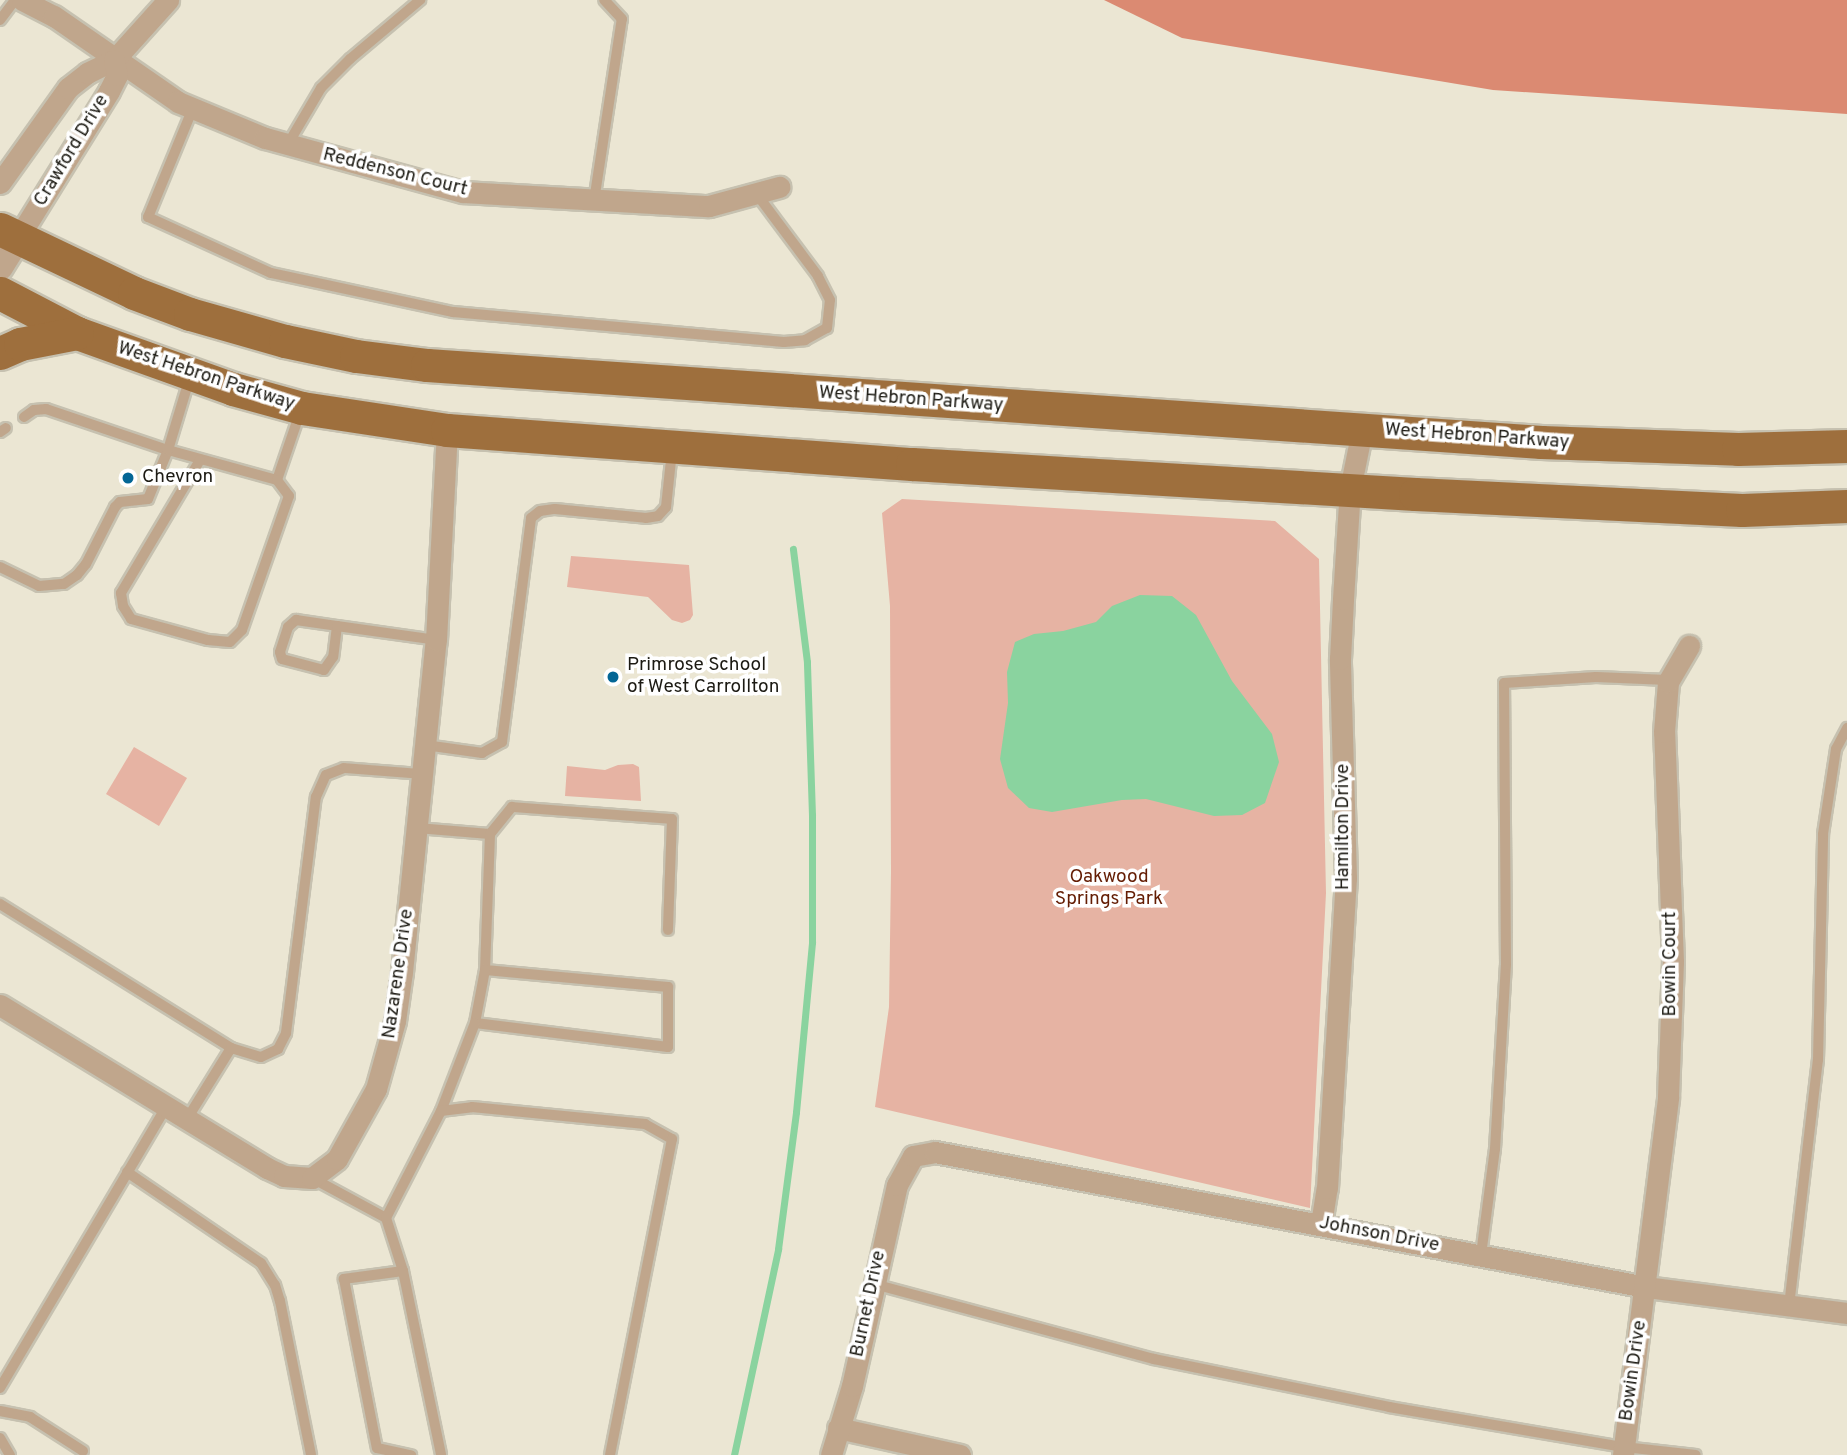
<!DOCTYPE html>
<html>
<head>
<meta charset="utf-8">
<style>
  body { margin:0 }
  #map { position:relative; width:1847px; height:1455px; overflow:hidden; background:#ebe6d3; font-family:Overpass,sans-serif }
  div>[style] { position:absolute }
  .green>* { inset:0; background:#e6b3a3 }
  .forest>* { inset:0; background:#db8a72 }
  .water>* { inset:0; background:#8ad39f }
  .stream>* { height:7px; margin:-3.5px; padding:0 3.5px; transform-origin:3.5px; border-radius:3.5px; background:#8ad39f }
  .roads { filter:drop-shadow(2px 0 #c6c1b0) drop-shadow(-2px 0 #c6c1b0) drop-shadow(0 2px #c6c1b0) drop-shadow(0 -2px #c6c1b0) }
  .service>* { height:10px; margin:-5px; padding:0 5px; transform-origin:5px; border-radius:5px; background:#c0a68c }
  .minor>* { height:21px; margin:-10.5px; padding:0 10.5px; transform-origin:10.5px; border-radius:10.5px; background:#c0a68c }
  .tertiary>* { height:26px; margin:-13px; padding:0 13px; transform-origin:13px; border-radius:13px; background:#c0a68c }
  .primary>* { height:33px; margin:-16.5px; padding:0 16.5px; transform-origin:16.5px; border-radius:16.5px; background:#9e6f3d }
  .dots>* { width:19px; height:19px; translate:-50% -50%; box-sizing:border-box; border:4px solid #fff; border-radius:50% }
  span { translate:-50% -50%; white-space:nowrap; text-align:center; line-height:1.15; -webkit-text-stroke:7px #fff; paint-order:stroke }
  .street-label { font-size:19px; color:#1c1a13 }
  .poi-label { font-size:19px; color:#1c1a13 }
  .left { translate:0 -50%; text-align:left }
  .park-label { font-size:19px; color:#641d04 }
</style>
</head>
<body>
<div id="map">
  <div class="green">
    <i style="clip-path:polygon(902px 499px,1275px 521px,1319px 559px,1326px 893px,1310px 1208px,875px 1107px,889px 1007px,891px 872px,890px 606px,882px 513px)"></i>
    <i style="clip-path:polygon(571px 556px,689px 565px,693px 615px,690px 620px,682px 623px,672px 620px,648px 597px,567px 587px)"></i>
    <i style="clip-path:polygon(134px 747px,187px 778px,159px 826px,106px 794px)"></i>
    <i style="clip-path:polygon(633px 764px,639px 767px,641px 801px,565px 796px,567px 766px,605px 770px,618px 765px)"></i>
  </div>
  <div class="forest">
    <i style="clip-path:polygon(1104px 0,1847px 0,1847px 114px,1493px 90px,1182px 38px)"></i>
  </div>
  <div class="water">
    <i style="clip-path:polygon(1140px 595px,1172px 596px,1196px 615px,1232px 681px,1272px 734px,1279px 762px,1265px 803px,1242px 815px,1214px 816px,1146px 799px,1122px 800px,1052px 812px,1029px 808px,1008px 788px,1000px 759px,1008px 703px,1007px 672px,1015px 642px,1034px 634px,1063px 631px,1096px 622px,1112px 606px)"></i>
  </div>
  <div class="stream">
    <i style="left:734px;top:1455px;width:211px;rotate:-77.9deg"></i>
    <i style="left:778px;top:1249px;width:138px;rotate:-82.5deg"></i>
    <i style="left:796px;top:1112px;width:171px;rotate:-84.6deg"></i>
    <i style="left:812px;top:942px;width:127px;rotate:-90deg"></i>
    <i style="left:812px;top:815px;width:153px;rotate:-91.9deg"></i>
    <i style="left:807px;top:662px;width:114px;rotate:-97.1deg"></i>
  </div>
  <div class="roads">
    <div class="service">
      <i style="left:0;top:20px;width:25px;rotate:-53deg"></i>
      <i style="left:193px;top:108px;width:118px;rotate:112.4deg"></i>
      <i style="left:148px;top:217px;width:135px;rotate:24.5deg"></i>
      <i style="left:271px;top:273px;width:186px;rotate:12.1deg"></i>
      <i style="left:453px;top:312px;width:332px;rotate:5.2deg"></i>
      <i style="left:784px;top:342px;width:21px;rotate:-5deg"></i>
      <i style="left:805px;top:340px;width:25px;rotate:-29deg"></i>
      <i style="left:827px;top:328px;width:28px;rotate:-84deg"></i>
      <i style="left:830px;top:300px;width:27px;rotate:-117deg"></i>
      <i style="left:818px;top:276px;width:104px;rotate:-126.8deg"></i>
      <i style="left:288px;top:144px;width:65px;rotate:-59.5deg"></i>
      <i style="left:321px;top:88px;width:41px;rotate:-45deg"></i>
      <i style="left:350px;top:59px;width:92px;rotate:-40.1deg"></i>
      <i style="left:594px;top:201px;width:184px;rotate:-81.3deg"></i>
      <i style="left:622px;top:19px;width:26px;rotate:-133deg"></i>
      <i style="left:24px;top:417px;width:12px;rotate:-35deg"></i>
      <i style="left:34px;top:410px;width:12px;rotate:-5deg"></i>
      <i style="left:46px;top:409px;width:129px;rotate:18.6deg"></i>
      <i style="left:168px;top:450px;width:113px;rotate:15.4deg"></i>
      <i style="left:277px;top:480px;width:74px;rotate:-71.1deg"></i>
      <i style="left:0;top:432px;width:7px;rotate:-34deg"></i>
      <i style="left:200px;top:460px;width:155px;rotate:120.7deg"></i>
      <i style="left:121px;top:593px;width:13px;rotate:81deg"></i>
      <i style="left:123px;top:606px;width:15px;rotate:58deg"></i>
      <i style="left:131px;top:619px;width:80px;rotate:15.3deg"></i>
      <i style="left:208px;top:640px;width:22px;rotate:5deg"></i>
      <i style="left:230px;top:642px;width:17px;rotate:-45deg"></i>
      <i style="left:242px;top:630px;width:142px;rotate:-70.7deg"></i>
      <i style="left:289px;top:496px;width:20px;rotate:-127deg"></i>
      <i style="left:0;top:567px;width:43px;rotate:26deg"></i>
      <i style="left:39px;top:586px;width:25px;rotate:-5deg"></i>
      <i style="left:64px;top:584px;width:16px;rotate:-35deg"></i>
      <i style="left:77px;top:575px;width:14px;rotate:-51deg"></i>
      <i style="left:86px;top:564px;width:64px;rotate:-63deg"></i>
      <i style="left:115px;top:507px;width:7px;rotate:-45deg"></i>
      <i style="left:120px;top:502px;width:28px;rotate:-6deg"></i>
      <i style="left:148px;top:499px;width:53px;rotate:-67.8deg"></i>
      <i style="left:168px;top:450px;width:76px;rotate:-73.2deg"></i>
      <i style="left:337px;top:626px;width:31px;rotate:97deg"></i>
      <i style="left:333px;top:657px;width:16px;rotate:125deg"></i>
      <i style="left:324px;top:670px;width:43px;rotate:-165.3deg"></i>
      <i style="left:282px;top:659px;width:7px;rotate:-106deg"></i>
      <i style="left:280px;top:652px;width:26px;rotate:-72deg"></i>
      <i style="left:288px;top:627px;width:11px;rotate:-41deg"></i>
      <i style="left:296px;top:620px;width:41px;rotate:8.3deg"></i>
      <i style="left:337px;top:626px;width:100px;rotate:8deg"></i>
      <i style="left:425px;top:745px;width:58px;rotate:8deg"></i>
      <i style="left:482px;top:753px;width:23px;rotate:-29deg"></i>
      <i style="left:502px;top:742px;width:226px;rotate:-82.6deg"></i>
      <i style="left:531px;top:518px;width:11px;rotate:-38deg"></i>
      <i style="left:540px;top:511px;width:15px;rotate:-8deg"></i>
      <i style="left:555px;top:509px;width:91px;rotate:5.6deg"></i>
      <i style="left:646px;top:518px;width:12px;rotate:-9deg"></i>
      <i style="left:658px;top:516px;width:12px;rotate:-48deg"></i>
      <i style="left:666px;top:507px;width:56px;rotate:-83.9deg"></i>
      <i style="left:417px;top:828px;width:73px;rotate:4.7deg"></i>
      <i style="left:490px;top:834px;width:136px;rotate:92.1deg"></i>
      <i style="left:485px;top:970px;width:184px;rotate:5.3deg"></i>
      <i style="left:668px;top:987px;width:60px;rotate:90deg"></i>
      <i style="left:668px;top:1047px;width:194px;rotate:-172.9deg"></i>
      <i style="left:475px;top:1023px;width:54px;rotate:-79.3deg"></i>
      <i style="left:490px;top:834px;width:35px;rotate:-51deg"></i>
      <i style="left:512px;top:807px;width:160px;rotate:4.3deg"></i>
      <i style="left:672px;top:819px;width:111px;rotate:92.1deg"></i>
      <i style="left:0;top:904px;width:272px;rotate:31.9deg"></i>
      <i style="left:231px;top:1048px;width:84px;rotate:121.8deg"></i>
      <i style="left:231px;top:1048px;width:31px;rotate:17deg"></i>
      <i style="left:261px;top:1057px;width:19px;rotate:-25deg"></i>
      <i style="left:278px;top:1049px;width:18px;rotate:-63deg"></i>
      <i style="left:286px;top:1033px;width:238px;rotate:-82.8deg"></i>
      <i style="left:316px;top:797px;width:24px;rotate:-66deg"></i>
      <i style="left:326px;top:775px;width:19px;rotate:-21deg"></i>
      <i style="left:344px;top:768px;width:78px;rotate:4.4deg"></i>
      <i style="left:441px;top:1111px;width:94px;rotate:-68.9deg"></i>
      <i style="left:127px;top:1172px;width:162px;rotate:34.2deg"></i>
      <i style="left:261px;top:1263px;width:26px;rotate:58deg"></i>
      <i style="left:275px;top:1285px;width:17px;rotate:73deg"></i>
      <i style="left:280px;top:1301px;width:157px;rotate:78.6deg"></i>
      <i style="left:312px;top:1178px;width:84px;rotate:28.4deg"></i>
      <i style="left:386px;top:1218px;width:56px;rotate:72.2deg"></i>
      <i style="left:403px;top:1271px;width:60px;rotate:172.3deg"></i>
      <i style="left:344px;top:1279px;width:172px;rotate:79deg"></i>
      <i style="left:377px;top:1448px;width:35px;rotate:12deg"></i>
      <i style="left:386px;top:1218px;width:120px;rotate:-62.8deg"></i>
      <i style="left:441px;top:1111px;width:31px;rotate:-7deg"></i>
      <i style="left:472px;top:1107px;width:174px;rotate:5.6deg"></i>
      <i style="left:645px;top:1124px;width:31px;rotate:29deg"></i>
      <i style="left:672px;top:1139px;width:322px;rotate:101.1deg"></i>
      <i style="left:1481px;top:1255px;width:107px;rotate:-82.5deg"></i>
      <i style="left:1495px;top:1149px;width:184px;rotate:-86.6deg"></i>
      <i style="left:1506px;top:965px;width:282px;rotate:-90.4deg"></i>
      <i style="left:1504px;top:683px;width:92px;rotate:-3.7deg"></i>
      <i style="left:1596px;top:677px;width:72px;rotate:2.4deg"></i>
      <i style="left:403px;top:1271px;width:188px;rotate:78.3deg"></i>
      <i style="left:874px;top:1284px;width:290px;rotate:15deg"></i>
      <i style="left:1154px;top:1359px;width:240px;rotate:11.5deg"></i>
      <i style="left:1389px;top:1407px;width:238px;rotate:9.7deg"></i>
      <i style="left:1624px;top:1447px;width:72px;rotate:6.3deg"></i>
      <i style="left:1789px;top:1306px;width:248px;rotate:-83.3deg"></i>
      <i style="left:1818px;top:1060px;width:226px;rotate:-88.7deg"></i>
      <i style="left:1823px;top:834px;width:86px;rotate:-81.3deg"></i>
      <i style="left:1836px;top:749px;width:24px;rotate:-62deg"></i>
      <i style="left:0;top:1388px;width:326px;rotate:-59.4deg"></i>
      <i style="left:0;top:1411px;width:31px;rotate:11deg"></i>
      <i style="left:30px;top:1417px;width:63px;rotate:32.7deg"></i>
      <i style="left:0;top:1438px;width:20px;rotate:60deg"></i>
    </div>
    <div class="minor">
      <i style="left:22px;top:0;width:36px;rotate:27deg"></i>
      <i style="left:54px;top:16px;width:151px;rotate:34.7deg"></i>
      <i style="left:178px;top:102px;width:94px;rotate:22.5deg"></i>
      <i style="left:265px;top:138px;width:205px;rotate:15.3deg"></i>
      <i style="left:463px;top:192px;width:246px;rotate:3.3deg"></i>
      <i style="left:709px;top:206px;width:73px;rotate:-15.2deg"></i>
      <i style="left:0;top:183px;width:117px;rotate:-54.4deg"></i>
      <i style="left:68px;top:88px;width:24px;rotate:-38deg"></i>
      <i style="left:87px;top:73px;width:30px;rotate:-26deg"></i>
      <i style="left:114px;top:60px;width:81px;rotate:-48deg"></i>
      <i style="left:18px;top:238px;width:173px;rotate:-58.2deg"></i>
      <i style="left:109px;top:91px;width:18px;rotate:-63deg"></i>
      <i style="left:117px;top:75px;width:15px;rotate:-101deg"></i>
      <i style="left:0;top:1005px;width:313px;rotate:31.4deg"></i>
      <i style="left:267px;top:1168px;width:19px;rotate:25deg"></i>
      <i style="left:284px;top:1176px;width:28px;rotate:4deg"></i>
      <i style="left:312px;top:1178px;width:31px;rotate:-37deg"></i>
      <i style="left:337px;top:1159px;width:80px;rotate:-60.9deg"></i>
      <i style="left:376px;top:1089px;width:71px;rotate:-74.4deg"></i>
      <i style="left:395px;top:1021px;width:49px;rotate:-81.9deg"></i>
      <i style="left:402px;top:972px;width:334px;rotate:-84.2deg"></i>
      <i style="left:436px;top:640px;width:210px;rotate:-87deg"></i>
      <i style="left:1321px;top:1224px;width:36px;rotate:-81deg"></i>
      <i style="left:1327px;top:1188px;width:311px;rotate:-86.5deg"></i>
      <i style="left:1346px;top:878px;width:219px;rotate:-91.6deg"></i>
      <i style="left:1340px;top:659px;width:60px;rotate:-87.1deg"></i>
      <i style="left:1343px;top:599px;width:110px;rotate:-86.4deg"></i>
      <i style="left:1350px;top:489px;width:60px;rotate:-78.5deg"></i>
      <i style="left:838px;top:1428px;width:125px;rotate:12.5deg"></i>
      <i style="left:831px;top:1455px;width:72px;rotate:-73.1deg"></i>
      <i style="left:852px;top:1386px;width:206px;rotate:-77.4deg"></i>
      <i style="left:897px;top:1185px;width:33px;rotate:-61deg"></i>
      <i style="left:913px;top:1156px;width:22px;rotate:-10deg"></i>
      <i style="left:935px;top:1152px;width:724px;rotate:10.75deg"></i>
      <i style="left:1646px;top:1287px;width:203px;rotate:7.4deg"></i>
      <i style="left:1623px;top:1455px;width:361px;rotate:-82.8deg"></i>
      <i style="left:1668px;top:1097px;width:135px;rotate:-87.9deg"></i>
      <i style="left:1673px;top:962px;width:230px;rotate:-92.2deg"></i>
      <i style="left:1664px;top:732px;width:50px;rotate:-85.4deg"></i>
      <i style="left:1668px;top:682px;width:42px;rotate:-59.7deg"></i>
    </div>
    <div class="tertiary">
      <i style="left:0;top:267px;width:34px;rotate:-58deg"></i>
    </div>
    <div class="primary">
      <i style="left:0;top:229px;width:148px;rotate:25.5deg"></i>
      <i style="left:134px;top:293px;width:60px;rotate:20.6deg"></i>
      <i style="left:190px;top:314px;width:99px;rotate:15.9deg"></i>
      <i style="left:285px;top:341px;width:73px;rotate:11.9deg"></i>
      <i style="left:356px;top:356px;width:72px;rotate:7.2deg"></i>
      <i style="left:427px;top:365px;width:1117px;rotate:3.95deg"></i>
      <i style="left:1541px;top:442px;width:197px;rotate:2deg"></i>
      <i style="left:1738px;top:449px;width:109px;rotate:-1.6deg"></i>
      <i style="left:0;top:293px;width:87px;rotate:27.5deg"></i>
      <i style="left:77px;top:333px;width:166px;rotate:19.7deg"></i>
      <i style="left:233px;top:389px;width:72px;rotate:15.4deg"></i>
      <i style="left:302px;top:408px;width:147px;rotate:8.6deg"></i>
      <i style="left:447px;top:430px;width:466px;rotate:4.2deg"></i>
      <i style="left:912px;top:464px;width:504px;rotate:3.41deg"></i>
      <i style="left:1415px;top:494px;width:327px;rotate:2.8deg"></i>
      <i style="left:1742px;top:510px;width:105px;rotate:-2.2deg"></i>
      <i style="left:0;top:353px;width:22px;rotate:-24deg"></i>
      <i style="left:20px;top:344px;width:58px;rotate:-10.9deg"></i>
    </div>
  </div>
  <div class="dots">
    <i style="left:128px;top:478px;background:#036695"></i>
    <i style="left:613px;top:677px;background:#036695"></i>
  </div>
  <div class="street-label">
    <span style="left:72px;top:151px;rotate:-59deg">Crawford Drive</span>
    <span style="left:395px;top:173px;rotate:14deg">Reddenson Court</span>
    <span style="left:206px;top:377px;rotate:18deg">West Hebron Parkway</span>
    <span style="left:911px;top:400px;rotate:4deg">West Hebron Parkway</span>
    <span style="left:1477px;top:437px;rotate:4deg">West Hebron Parkway</span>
    <span style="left:1344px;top:827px;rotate:-90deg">Hamilton Drive</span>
    <span style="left:1671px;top:964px;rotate:-90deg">Bowin Court</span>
    <span style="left:399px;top:974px;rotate:-82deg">Nazarene Drive</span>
    <span style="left:1379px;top:1235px;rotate:11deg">Johnson Drive</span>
    <span style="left:869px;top:1304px;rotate:-78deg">Burnet Drive</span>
    <span style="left:1634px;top:1371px;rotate:-82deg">Bowin Drive</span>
  </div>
  <div class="poi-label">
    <span class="left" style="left:142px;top:478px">Chevron</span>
    <span class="left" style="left:627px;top:677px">Primrose School<br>of West Carrollton</span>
  </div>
  <div class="park-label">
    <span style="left:1109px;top:889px">Oakwood<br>Springs Park</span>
  </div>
</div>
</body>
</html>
